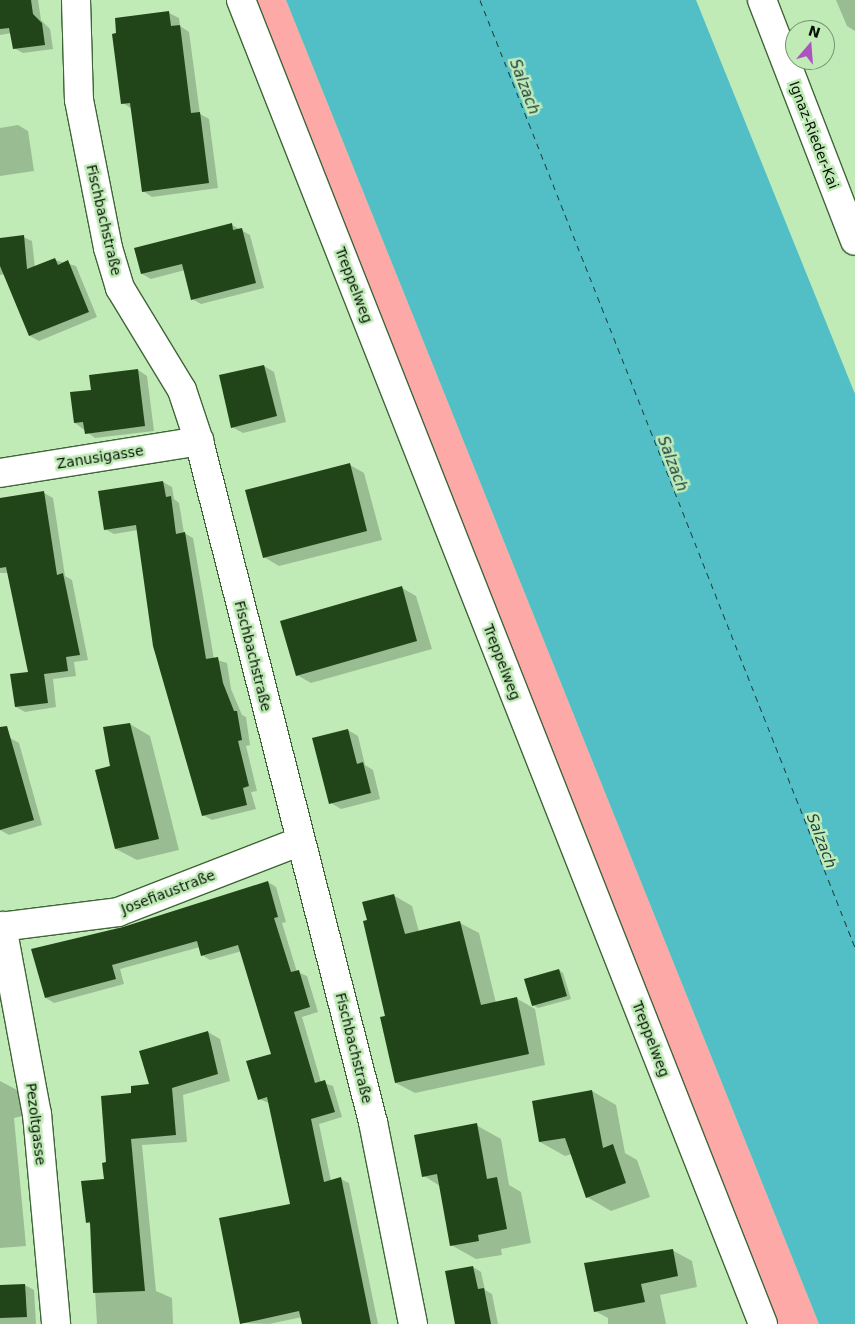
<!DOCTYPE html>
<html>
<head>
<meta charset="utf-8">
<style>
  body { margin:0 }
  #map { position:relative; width:855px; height:1324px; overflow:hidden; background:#c0ebb7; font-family:"DejaVu Sans",sans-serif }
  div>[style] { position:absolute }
  .green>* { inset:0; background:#fda9a8 }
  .water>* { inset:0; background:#51bfc5 }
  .shadow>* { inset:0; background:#0003 }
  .ferry>* { height:1px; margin-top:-0.5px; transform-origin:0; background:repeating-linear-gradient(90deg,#1e3f41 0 6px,transparent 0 11px) }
  .building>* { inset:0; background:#214519 }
  .roads { filter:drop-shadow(1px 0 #406538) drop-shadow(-1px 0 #406538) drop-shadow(0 1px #406538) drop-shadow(0 -1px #406538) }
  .minor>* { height:28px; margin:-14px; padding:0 14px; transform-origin:14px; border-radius:14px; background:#fff }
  span { translate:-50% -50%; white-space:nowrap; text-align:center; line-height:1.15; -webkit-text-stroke:5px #c0ebb7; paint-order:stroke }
  .street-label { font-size:14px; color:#051203 }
  .water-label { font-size:15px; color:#1e3f41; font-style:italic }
  .north { position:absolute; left:785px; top:20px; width:50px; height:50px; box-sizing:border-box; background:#c0ebb7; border:1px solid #75946f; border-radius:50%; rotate:18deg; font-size:14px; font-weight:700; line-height:20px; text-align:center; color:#051203 }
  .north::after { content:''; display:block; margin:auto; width:18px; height:22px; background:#ac53c0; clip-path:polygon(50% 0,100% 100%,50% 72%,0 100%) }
</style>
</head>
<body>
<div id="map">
  <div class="green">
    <i style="clip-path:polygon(248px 0,286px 0,819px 1324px,774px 1324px)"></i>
  </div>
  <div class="water">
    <i style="clip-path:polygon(286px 0,696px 0,855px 394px,855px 1324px,819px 1324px)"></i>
  </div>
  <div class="shadow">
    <i style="clip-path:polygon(0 0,38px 0,41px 20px,50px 29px,53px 49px,23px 53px,14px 48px,12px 33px,0 35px)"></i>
    <i style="clip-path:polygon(836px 0,855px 0,855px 31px,847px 26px)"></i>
    <i style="clip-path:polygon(169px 13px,179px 18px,180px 26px,189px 32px,200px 114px,209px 119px,218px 188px,152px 197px,143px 191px,132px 109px,123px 103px)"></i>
    <i style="clip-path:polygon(18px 125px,28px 131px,34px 171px,0 176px,0 128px)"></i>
    <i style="clip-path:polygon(232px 225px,250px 235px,264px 288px,201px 304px,192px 299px,185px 270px,151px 279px,142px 274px)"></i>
    <i style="clip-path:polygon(23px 237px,32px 241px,35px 268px,55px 260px,76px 266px,97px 317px,39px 341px,30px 336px,5px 274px,0 275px,0 239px)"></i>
    <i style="clip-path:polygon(264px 366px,274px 372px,286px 422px,243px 433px,232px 427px)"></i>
    <i style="clip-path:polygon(138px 370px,147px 376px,154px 431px,95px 438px,75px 423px,92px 391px)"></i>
    <i style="clip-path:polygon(350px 465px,364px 473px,382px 540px,279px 566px,264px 557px)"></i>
    <i style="clip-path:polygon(163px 482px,172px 487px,174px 499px,179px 503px,184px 533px,193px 538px,214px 659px,227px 663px,231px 689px,242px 715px,246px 717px,250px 745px,246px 746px,257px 791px,251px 792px,256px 809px,212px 820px,203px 815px,138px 530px,114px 534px,105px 529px)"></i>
    <i style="clip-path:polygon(44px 493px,53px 498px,65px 576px,72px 580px,88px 660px,74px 662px,76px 676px,53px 679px,56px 707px,25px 712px,16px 707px,29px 673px,8px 573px,0 573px,0 499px)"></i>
    <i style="clip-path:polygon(402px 588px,416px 596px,432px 649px,311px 683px,297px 675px)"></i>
    <i style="clip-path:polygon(130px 724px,150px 736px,179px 850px,137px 860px,116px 849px,112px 767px)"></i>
    <i style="clip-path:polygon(348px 730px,358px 736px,365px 765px,373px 770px,380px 799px,341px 809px,331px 803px)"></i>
    <i style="clip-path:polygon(10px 738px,19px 743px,42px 825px,9px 835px,0 830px,0 739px)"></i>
    <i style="clip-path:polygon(268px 882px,276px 887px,286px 922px,282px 923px,297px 972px,307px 976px,318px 1012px,302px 1017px,321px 1082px,333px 1086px,342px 1117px,319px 1124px,331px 1181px,341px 1179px,349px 1183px,378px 1324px,303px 1324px,302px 1317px,269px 1324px,242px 1323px,291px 1205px,269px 1103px,259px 1099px,273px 1054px,242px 951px,210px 960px,202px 955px,200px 947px,120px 969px,124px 984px,54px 1003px,46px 998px,124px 928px)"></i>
    <i style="clip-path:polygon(393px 895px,412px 906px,419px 932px,460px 923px,479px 933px,496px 1003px,516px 998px,535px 1009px,545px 1065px,415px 1093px,396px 1083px,387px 1017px)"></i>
    <i style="clip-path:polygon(559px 970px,563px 973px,571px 999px,538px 1008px,533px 1005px)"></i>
    <i style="clip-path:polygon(208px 1032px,220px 1039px,230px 1081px,183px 1095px,187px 1142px,142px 1145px,156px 1291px,172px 1298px,173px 1324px,97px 1324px,91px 1225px,87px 1222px,105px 1180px,107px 1164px,133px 1094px,151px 1085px)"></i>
    <i style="clip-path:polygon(0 1081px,19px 1091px,23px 1116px,14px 1118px,26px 1246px,0 1248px)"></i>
    <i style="clip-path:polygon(592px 1091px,616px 1105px,625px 1153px,637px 1160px,650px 1197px,611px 1211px,587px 1197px,572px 1154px,565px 1156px,540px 1142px)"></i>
    <i style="clip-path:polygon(476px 1125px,501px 1139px,509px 1185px,521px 1192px,531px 1243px,501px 1249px,502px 1255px,476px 1259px,451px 1245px,440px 1186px,424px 1176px)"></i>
    <i style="clip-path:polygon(672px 1250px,692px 1261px,697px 1287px,660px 1295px,666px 1324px,608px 1324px,608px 1318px,595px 1311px)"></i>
    <i style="clip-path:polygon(473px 1267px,481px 1272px,485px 1290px,492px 1294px,498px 1324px,456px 1324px)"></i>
    <i style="clip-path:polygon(25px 1285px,34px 1290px,36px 1324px,0 1324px,0 1286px)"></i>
  </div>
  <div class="ferry">
    <i style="left:480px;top:0;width:1019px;rotate:68.4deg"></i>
  </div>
  <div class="building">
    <i style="clip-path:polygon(0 0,31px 0,33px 14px,42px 23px,45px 45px,13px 49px,9px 28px,0 29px)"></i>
    <i style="clip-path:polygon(169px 11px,171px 26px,180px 25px,191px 113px,200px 112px,209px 183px,142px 192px,130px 103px,121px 104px,112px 34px,116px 33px,115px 18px)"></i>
    <i style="clip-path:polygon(232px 223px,233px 230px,242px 228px,256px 283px,191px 300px,182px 264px,141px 274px,134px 248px)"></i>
    <i style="clip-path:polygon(24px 235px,27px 269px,55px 258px,58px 265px,68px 260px,89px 312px,29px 336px,0 266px,0 238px)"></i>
    <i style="clip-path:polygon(264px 365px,277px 416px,231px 428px,219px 375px)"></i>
    <i style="clip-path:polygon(138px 369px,145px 426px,85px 434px,83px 422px,74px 423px,70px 392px,91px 390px,89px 375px)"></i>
    <i style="clip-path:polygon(350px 463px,367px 531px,263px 558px,245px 490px)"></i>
    <i style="clip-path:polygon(163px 481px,166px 497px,171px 496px,176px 534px,185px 532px,206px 659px,218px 657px,223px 683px,234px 711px,237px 711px,242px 740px,238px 741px,249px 786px,243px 788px,247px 805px,202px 816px,153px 646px,136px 525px,104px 530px,98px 491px)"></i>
    <i style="clip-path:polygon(44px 491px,57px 575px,63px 573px,80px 655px,66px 657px,68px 671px,44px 674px,48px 703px,15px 707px,10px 674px,28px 672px,6px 567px,0 568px,0 498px)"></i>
    <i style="clip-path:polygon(402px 586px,417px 641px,296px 676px,280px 621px)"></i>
    <i style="clip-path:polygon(130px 723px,159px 839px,115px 849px,95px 770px,110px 766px,103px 727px)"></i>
    <i style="clip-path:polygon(7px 726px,34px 820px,0 830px,0 727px)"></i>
    <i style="clip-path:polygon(348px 729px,357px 764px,363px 762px,371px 793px,329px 804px,312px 738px)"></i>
    <i style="clip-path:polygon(268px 881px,278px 917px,274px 918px,291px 972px,299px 970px,310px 1007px,294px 1012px,315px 1083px,325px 1080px,335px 1112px,311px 1119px,324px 1182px,341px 1177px,371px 1324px,302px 1324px,299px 1311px,240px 1324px,219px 1218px,290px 1204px,267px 1097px,258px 1100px,246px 1061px,271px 1054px,238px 945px,201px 956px,197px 941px,112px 965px,116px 979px,45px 998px,31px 949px,123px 927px)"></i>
    <i style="clip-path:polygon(394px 894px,405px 934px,460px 921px,481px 1005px,517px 997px,529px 1054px,395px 1083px,380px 1017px,385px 1016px,363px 921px,367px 920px,362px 902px)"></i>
    <i style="clip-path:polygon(559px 969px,567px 996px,532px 1006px,524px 979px)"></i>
    <i style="clip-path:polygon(208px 1031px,218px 1074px,172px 1088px,176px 1135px,131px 1139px,145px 1291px,93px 1293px,90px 1222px,86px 1223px,81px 1181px,104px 1179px,102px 1163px,106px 1162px,101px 1096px,131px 1093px,131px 1086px,149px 1084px,139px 1051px)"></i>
    <i style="clip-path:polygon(592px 1090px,603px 1148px,613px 1144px,626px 1183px,586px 1198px,565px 1138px,539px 1142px,532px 1101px)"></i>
    <i style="clip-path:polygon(477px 1123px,487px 1179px,497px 1177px,507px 1229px,478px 1235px,479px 1241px,450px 1246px,437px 1174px,422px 1177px,414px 1135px)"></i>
    <i style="clip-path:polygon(673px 1249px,678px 1276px,641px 1284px,645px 1302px,594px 1312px,584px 1263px)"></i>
    <i style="clip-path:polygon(473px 1266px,478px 1289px,484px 1288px,491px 1324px,455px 1324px,445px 1271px)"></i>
    <i style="clip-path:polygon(25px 1284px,27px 1317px,0 1318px,0 1285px)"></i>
  </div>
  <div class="roads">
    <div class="minor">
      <i style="left:76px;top:0;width:100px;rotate:88.3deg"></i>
      <i style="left:79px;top:100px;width:151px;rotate:78.9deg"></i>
      <i style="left:108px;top:248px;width:42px;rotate:73.3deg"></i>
      <i style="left:120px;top:288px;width:119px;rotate:58.7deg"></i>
      <i style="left:182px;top:390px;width:54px;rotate:71.6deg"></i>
      <i style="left:199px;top:441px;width:703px;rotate:75.67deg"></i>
      <i style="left:373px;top:1122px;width:206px;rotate:78.8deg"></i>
      <i style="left:241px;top:0;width:1423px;rotate:68.48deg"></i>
      <i style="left:762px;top:0;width:258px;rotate:68.9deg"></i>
      <i style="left:0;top:473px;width:202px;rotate:-9.1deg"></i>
      <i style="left:2px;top:926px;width:191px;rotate:79.5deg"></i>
      <i style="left:37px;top:1114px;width:211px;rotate:84.8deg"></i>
      <i style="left:0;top:927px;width:119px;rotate:-7.2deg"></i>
      <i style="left:118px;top:912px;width:196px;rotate:-21.2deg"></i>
    </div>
  </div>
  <div class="street-label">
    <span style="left:814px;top:135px;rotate:69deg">Ignaz-Rieder-Kai</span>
    <span style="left:104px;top:220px;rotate:77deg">Fischbachstraße</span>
    <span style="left:354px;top:285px;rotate:69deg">Treppelweg</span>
    <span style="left:100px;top:457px;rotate:-9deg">Zanusigasse</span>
    <span style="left:253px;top:656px;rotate:76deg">Fischbachstraße</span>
    <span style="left:502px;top:662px;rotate:69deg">Treppelweg</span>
    <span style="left:168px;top:892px;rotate:-21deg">Josefiaustraße</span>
    <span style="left:651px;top:1039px;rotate:69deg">Treppelweg</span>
    <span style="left:354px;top:1048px;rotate:76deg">Fischbachstraße</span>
    <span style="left:36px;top:1124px;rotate:83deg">Pezoltgasse</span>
  </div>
  <div class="water-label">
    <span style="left:524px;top:87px;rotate:69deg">Salzach</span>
    <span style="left:672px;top:464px;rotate:69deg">Salzach</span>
    <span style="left:821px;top:841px;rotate:69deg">Salzach</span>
  </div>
  <div class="north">N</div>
</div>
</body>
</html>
